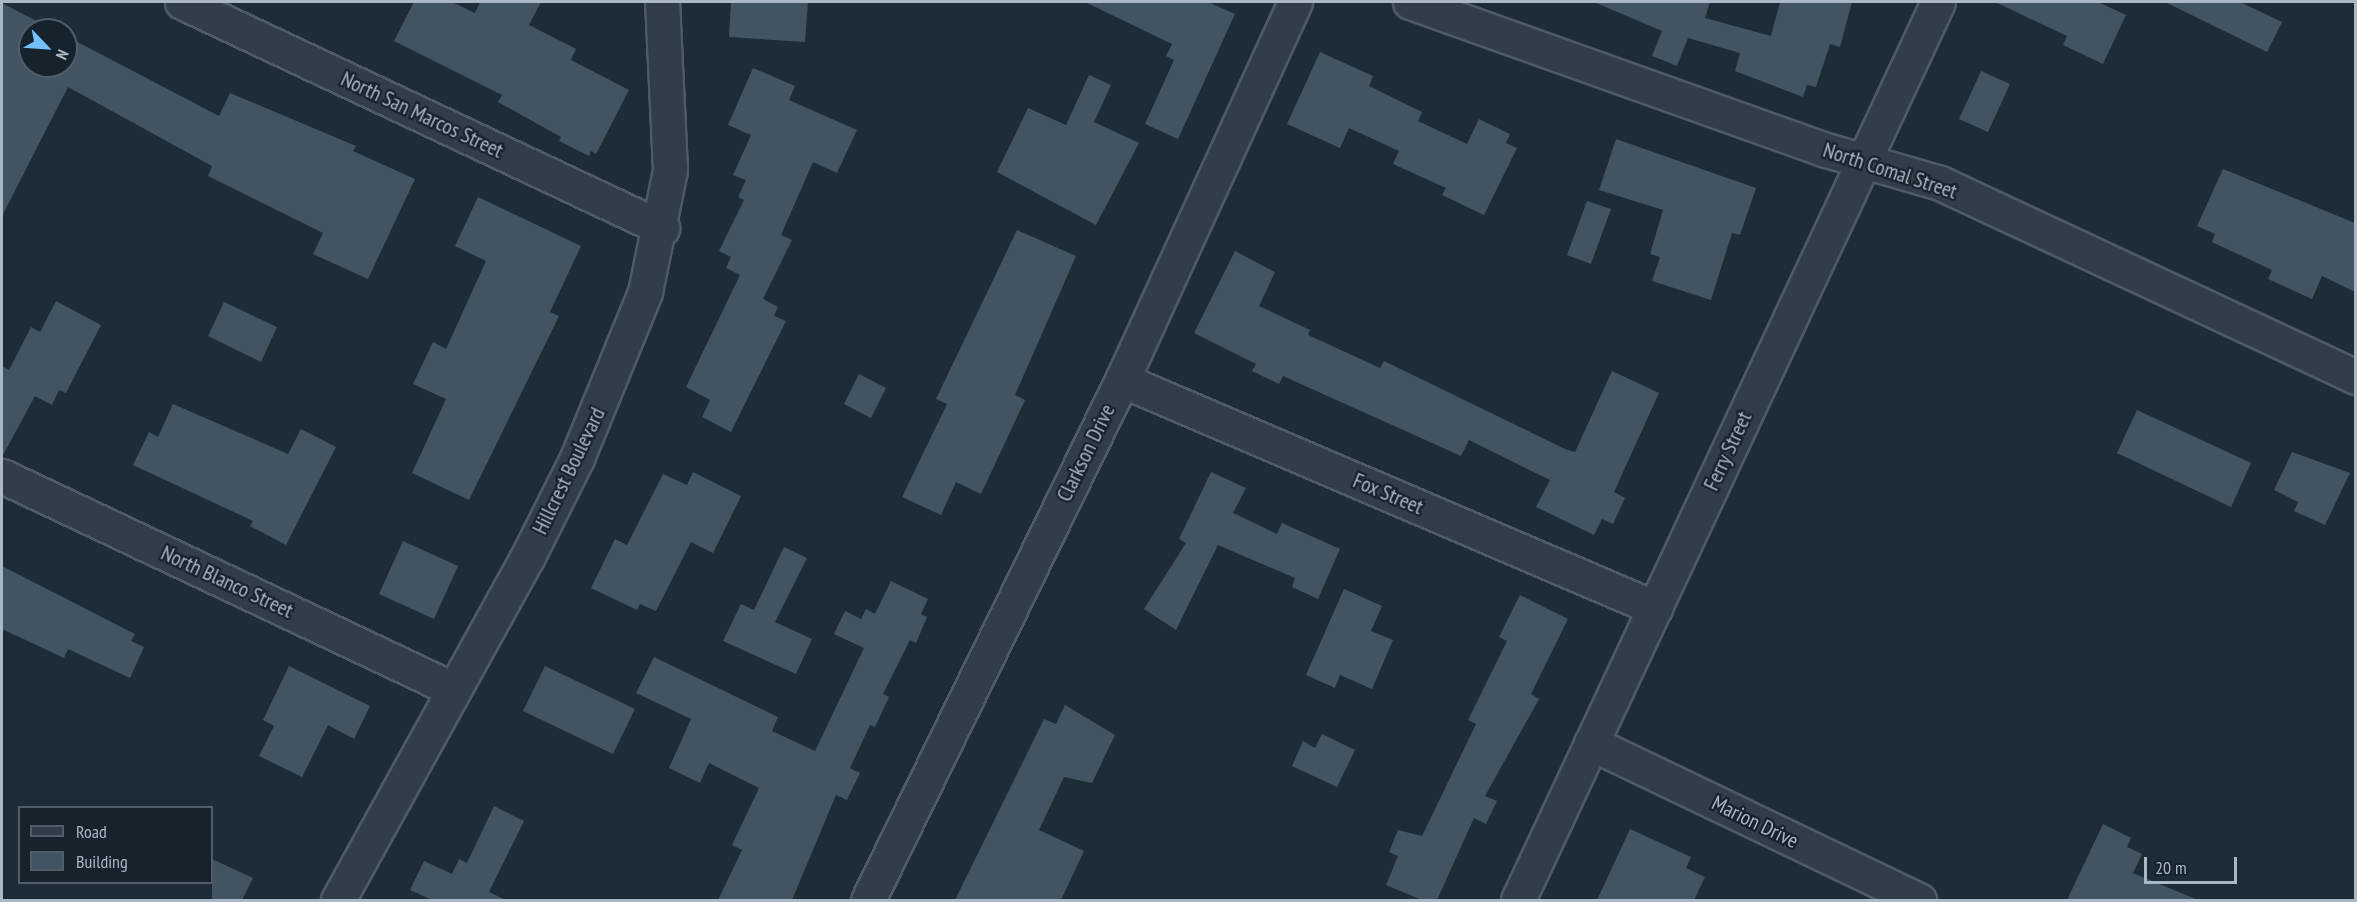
<!DOCTYPE html>
<html>
<head>
<meta charset="utf-8">
<style>
  body { margin:0 }
  #map { position:relative; width:2357px; height:902px; overflow:hidden; background:#1d2c37; font-family:"PT Sans Narrow",sans-serif }
  div>[style] { position:absolute }
  .building>* { inset:0; background:#425462 }
  .roads { filter:drop-shadow(2px 0 #4e5b66) drop-shadow(-2px 0 #4e5b66) drop-shadow(0 2px #4e5b66) drop-shadow(0 -2px #4e5b66) }
  .minor>* { height:33px; margin:-16.5px; padding:0 16.5px; transform-origin:16.5px; border-radius:16.5px; background:#313d48 }
  span { translate:-50% -50%; white-space:nowrap; text-align:center; line-height:1.15; -webkit-text-stroke:4.5px #16222c; paint-order:stroke }
  .street-label { font-size:21px; color:#aab8c5 }
  .frame { position:absolute; inset:0; border:3px solid #aab8c5; pointer-events:none }
  .legend { position:absolute; left:18px; top:806px; width:195px; height:78px; box-sizing:border-box; background:#16222c; border:2px solid #515e69; margin:0; padding:8px 10px; list-style:none; font-size:18px; color:#aab8c5 }
  .legend li { display:flex; align-items:center; gap:12px; height:30px }
  .legend b { width:30px; border:2px solid #515e69 }
  .north { position:absolute; left:18px; top:18px; width:60px; height:60px; box-sizing:border-box; background:#16222c; border:2px solid #515e69; border-radius:50%; rotate:115deg; font-size:16px; font-weight:700; line-height:24px; text-align:center; color:#aab8c5 }
  .north::after { content:''; display:block; margin:auto; width:21px; height:27px; background:#75bfff; clip-path:polygon(50% 0,100% 100%,50% 72%,0 100%) }
  .scale { position:absolute; left:2144px; top:857px; width:93px; height:27px; box-sizing:border-box; border:3px solid #aab8c5; border-top:0; padding-left:8px; font-size:18px; line-height:21px; white-space:nowrap; color:#aab8c5; -webkit-text-stroke:4px #16222c; paint-order:stroke }
</style>
</head>
<body>
<div id="map">
  <div class="building">
    <i style="clip-path:polygon(414px 2px,452px 2px,475px 13px,480px 2px,541px 2px,529px 25px,576px 49px,571px 60px,629px 90px,596px 154px,591px 151px,589px 156px,559px 141px,561px 137px,498px 102px,502px 95px,394px 41px)"></i>
    <i style="clip-path:polygon(731px 2px,808px 2px,805px 42px,729px 37px)"></i>
    <i style="clip-path:polygon(1085px 2px,1208px 2px,1235px 14px,1178px 139px,1145px 124px,1174px 60px,1166px 56px,1172px 44px)"></i>
    <i style="clip-path:polygon(1594px 2px,1710px 2px,1705px 18px,1771px 36px,1780px 2px,1852px 2px,1840px 47px,1830px 44px,1816px 87px,1807px 85px,1803px 97px,1735px 71px,1740px 53px,1688px 38px,1677px 66px,1652px 56px,1662px 31px)"></i>
    <i style="clip-path:polygon(1995px 2px,2098px 2px,2126px 15px,2103px 64px,2063px 45px,2067px 36px)"></i>
    <i style="clip-path:polygon(2165px 2px,2240px 2px,2282px 22px,2267px 52px)"></i>
    <i style="clip-path:polygon(2px 3px,54px 30px,30px 30px,30px 66px,66px 66px,66px 36px,219px 116px,230px 93px,356px 146px,353px 151px,415px 179px,368px 279px,313px 254px,323px 233px,208px 176px,212px 166px,68px 87px,2px 216px)"></i>
    <i style="clip-path:polygon(1320px 52px,1373px 76px,1369px 86px,1422px 112px,1418px 121px,1467px 144px,1479px 119px,1510px 134px,1506px 143px,1517px 148px,1484px 215px,1442px 195px,1446px 188px,1393px 164px,1399px 151px,1349px 128px,1340px 148px,1287px 124px)"></i>
    <i style="clip-path:polygon(753px 68px,795px 86px,789px 100px,857px 130px,837px 173px,813px 162px,781px 235px,792px 240px,763px 299px,778px 307px,774px 316px,786px 321px,731px 432px,702px 417px,710px 400px,686px 387px,740px 275px,726px 268px,731px 257px,719px 251px,744px 200px,738px 197px,746px 180px,733px 175px,751px 135px,728px 125px)"></i>
    <i style="clip-path:polygon(1981px 71px,2010px 84px,1988px 132px,1959px 119px)"></i>
    <i style="clip-path:polygon(1089px 75px,1111px 85px,1094px 122px,1139px 143px,1096px 225px,997px 172px,1028px 108px,1066px 125px)"></i>
    <i style="clip-path:polygon(1616px 139px,1756px 188px,1740px 235px,1732px 233px,1711px 300px,1652px 281px,1660px 257px,1650px 254px,1663px 210px,1599px 190px)"></i>
    <i style="clip-path:polygon(2223px 169px,2355px 223px,2355px 292px,2322px 276px,2312px 299px,2268px 279px,2272px 270px,2212px 242px,2215px 234px,2197px 226px)"></i>
    <i style="clip-path:polygon(478px 197px,581px 246px,550px 312px,559px 316px,469px 500px,412px 473px,446px 399px,413px 384px,433px 342px,446px 349px,486px 261px,455px 246px)"></i>
    <i style="clip-path:polygon(1587px 201px,1611px 209px,1591px 264px,1567px 255px)"></i>
    <i style="clip-path:polygon(1017px 230px,1076px 256px,1015px 395px,1025px 400px,981px 494px,956px 482px,941px 515px,902px 497px,947px 404px,936px 399px)"></i>
    <i style="clip-path:polygon(1235px 251px,1275px 272px,1259px 306px,1310px 330px,1308px 335px,1380px 368px,1384px 361px,1565px 449px,1575px 452px,1612px 371px,1659px 393px,1614px 492px,1625px 498px,1613px 524px,1602px 519px,1594px 535px,1536px 507px,1550px 480px,1469px 440px,1461px 456px,1283px 376px,1279px 384px,1252px 371px,1256px 364px,1194px 333px)"></i>
    <i style="clip-path:polygon(56px 301px,101px 325px,66px 393px,59px 390px,52px 405px,35px 396px,2px 457px,2px 366px,9px 370px,31px 327px,40px 332px)"></i>
    <i style="clip-path:polygon(224px 302px,277px 327px,261px 362px,208px 336px)"></i>
    <i style="clip-path:polygon(859px 374px,886px 388px,871px 418px,844px 404px)"></i>
    <i style="clip-path:polygon(173px 404px,288px 454px,301px 429px,336px 447px,286px 545px,250px 526px,253px 521px,133px 465px,149px 432px,158px 437px)"></i>
    <i style="clip-path:polygon(2137px 410px,2251px 463px,2231px 507px,2117px 453px)"></i>
    <i style="clip-path:polygon(2292px 452px,2350px 473px,2325px 525px,2294px 511px,2298px 502px,2274px 490px)"></i>
    <i style="clip-path:polygon(693px 472px,741px 496px,713px 553px,691px 542px,656px 611px,640px 604px,637px 610px,591px 588px,615px 539px,627px 545px,663px 474px,687px 485px)"></i>
    <i style="clip-path:polygon(1211px 472px,1246px 488px,1233px 513px,1277px 534px,1282px 523px,1340px 549px,1318px 599px,1292px 587px,1295px 578px,1218px 545px,1176px 630px,1144px 609px,1186px 543px,1179px 539px)"></i>
    <i style="clip-path:polygon(403px 541px,458px 566px,434px 619px,379px 594px)"></i>
    <i style="clip-path:polygon(784px 547px,807px 558px,775px 622px,812px 639px,796px 674px,723px 641px,741px 604px,754px 610px)"></i>
    <i style="clip-path:polygon(2px 566px,135px 634px,131px 641px,144px 647px,130px 678px,68px 649px,64px 658px,2px 629px)"></i>
    <i style="clip-path:polygon(891px 581px,928px 599px,921px 614px,927px 617px,916px 643px,910px 640px,883px 694px,889px 697px,875px 727px,870px 725px,850px 768px,860px 773px,847px 800px,836px 795px,792px 900px,718px 900px,742px 850px,732px 845px,759px 788px,709px 763px,700px 783px,669px 768px,691px 719px,636px 693px,654px 657px,778px 717px,772px 731px,815px 751px,864px 648px,834px 634px,845px 611px,861px 619px,866px 609px,875px 614px)"></i>
    <i style="clip-path:polygon(1344px 589px,1382px 606px,1371px 631px,1393px 640px,1372px 689px,1340px 675px,1335px 688px,1306px 675px)"></i>
    <i style="clip-path:polygon(1520px 595px,1568px 619px,1531px 694px,1539px 699px,1485px 796px,1497px 801px,1486px 824px,1474px 818px,1437px 900px,1422px 900px,1386px 885px,1398px 856px,1389px 852px,1398px 830px,1422px 836px,1476px 724px,1468px 720px,1507px 641px,1499px 637px)"></i>
    <i style="clip-path:polygon(289px 666px,370px 706px,354px 739px,328px 725px,302px 777px,259px 756px,274px 726px,263px 720px)"></i>
    <i style="clip-path:polygon(545px 666px,635px 709px,613px 754px,523px 711px)"></i>
    <i style="clip-path:polygon(1065px 705px,1115px 735px,1092px 783px,1064px 777px,1039px 830px,1084px 851px,1061px 900px,955px 900px,1044px 719px,1056px 724px)"></i>
    <i style="clip-path:polygon(1322px 734px,1355px 750px,1337px 787px,1292px 766px,1303px 741px,1315px 748px)"></i>
    <i style="clip-path:polygon(494px 806px,524px 821px,489px 892px,506px 900px,432px 900px,410px 890px,424px 861px,452px 874px,459px 859px,467px 863px)"></i>
    <i style="clip-path:polygon(2103px 824px,2131px 838px,2127px 847px,2142px 854px,2133px 873px,2198px 900px,2067px 900px)"></i>
    <i style="clip-path:polygon(1630px 829px,1691px 857px,1686px 868px,1705px 877px,1694px 900px,1597px 900px)"></i>
    <i style="clip-path:polygon(212px 859px,253px 878px,242px 900px,212px 900px)"></i>
  </div>
  <div class="roads">
    <div class="minor">
      <i style="left:182px;top:2px;width:531px;rotate:25.21deg"></i>
      <i style="left:1410px;top:2px;width:442px;rotate:19.6deg"></i>
      <i style="left:1826px;top:150px;width:119px;rotate:16.1deg"></i>
      <i style="left:1940px;top:183px;width:459px;rotate:25deg"></i>
      <i style="left:1122px;top:380px;width:580px;rotate:23.16deg"></i>
      <i style="left:2px;top:476px;width:498px;rotate:25.3deg"></i>
      <i style="left:1591px;top:743px;width:364px;rotate:25.6deg"></i>
      <i style="left:338px;top:900px;width:391px;rotate:-61.1deg"></i>
      <i style="left:527px;top:558px;width:112px;rotate:-63.4deg"></i>
      <i style="left:577px;top:458px;width:179px;rotate:-67.7deg"></i>
      <i style="left:645px;top:292px;width:125px;rotate:-78.4deg"></i>
      <i style="left:670px;top:170px;width:168px;rotate:-92.7deg"></i>
      <i style="left:868px;top:900px;width:579px;rotate:-63.97deg"></i>
      <i style="left:1122px;top:380px;width:416px;rotate:-65.4deg"></i>
      <i style="left:1518px;top:900px;width:991px;rotate:-64.93deg"></i>
    </div>
  </div>
  <div class="street-label">
    <span style="left:422px;top:115px;rotate:25deg">North San Marcos Street</span>
    <span style="left:1890px;top:171px;rotate:18deg">North Comal Street</span>
    <span style="left:1728px;top:451px;rotate:-65deg">Ferry Street</span>
    <span style="left:1086px;top:453px;rotate:-64deg">Clarkson Drive</span>
    <span style="left:569px;top:471px;rotate:-64deg">Hillcrest Boulevard</span>
    <span style="left:1388px;top:494px;rotate:23deg">Fox Street</span>
    <span style="left:227px;top:582px;rotate:25deg">North Blanco Street</span>
    <span style="left:1755px;top:822px;rotate:26deg">Marion Drive</span>
  </div>
  <div class="frame"></div>
  <ul class="legend">
  <li><b style="height:8px;background:#313d48"></b>Road</li>
  <li><b style="height:16px;background:#425462"></b>Building</li>
  </ul>
  <div class="north">N</div>
  <div class="scale">20 m</div>
</div>
</body>
</html>
